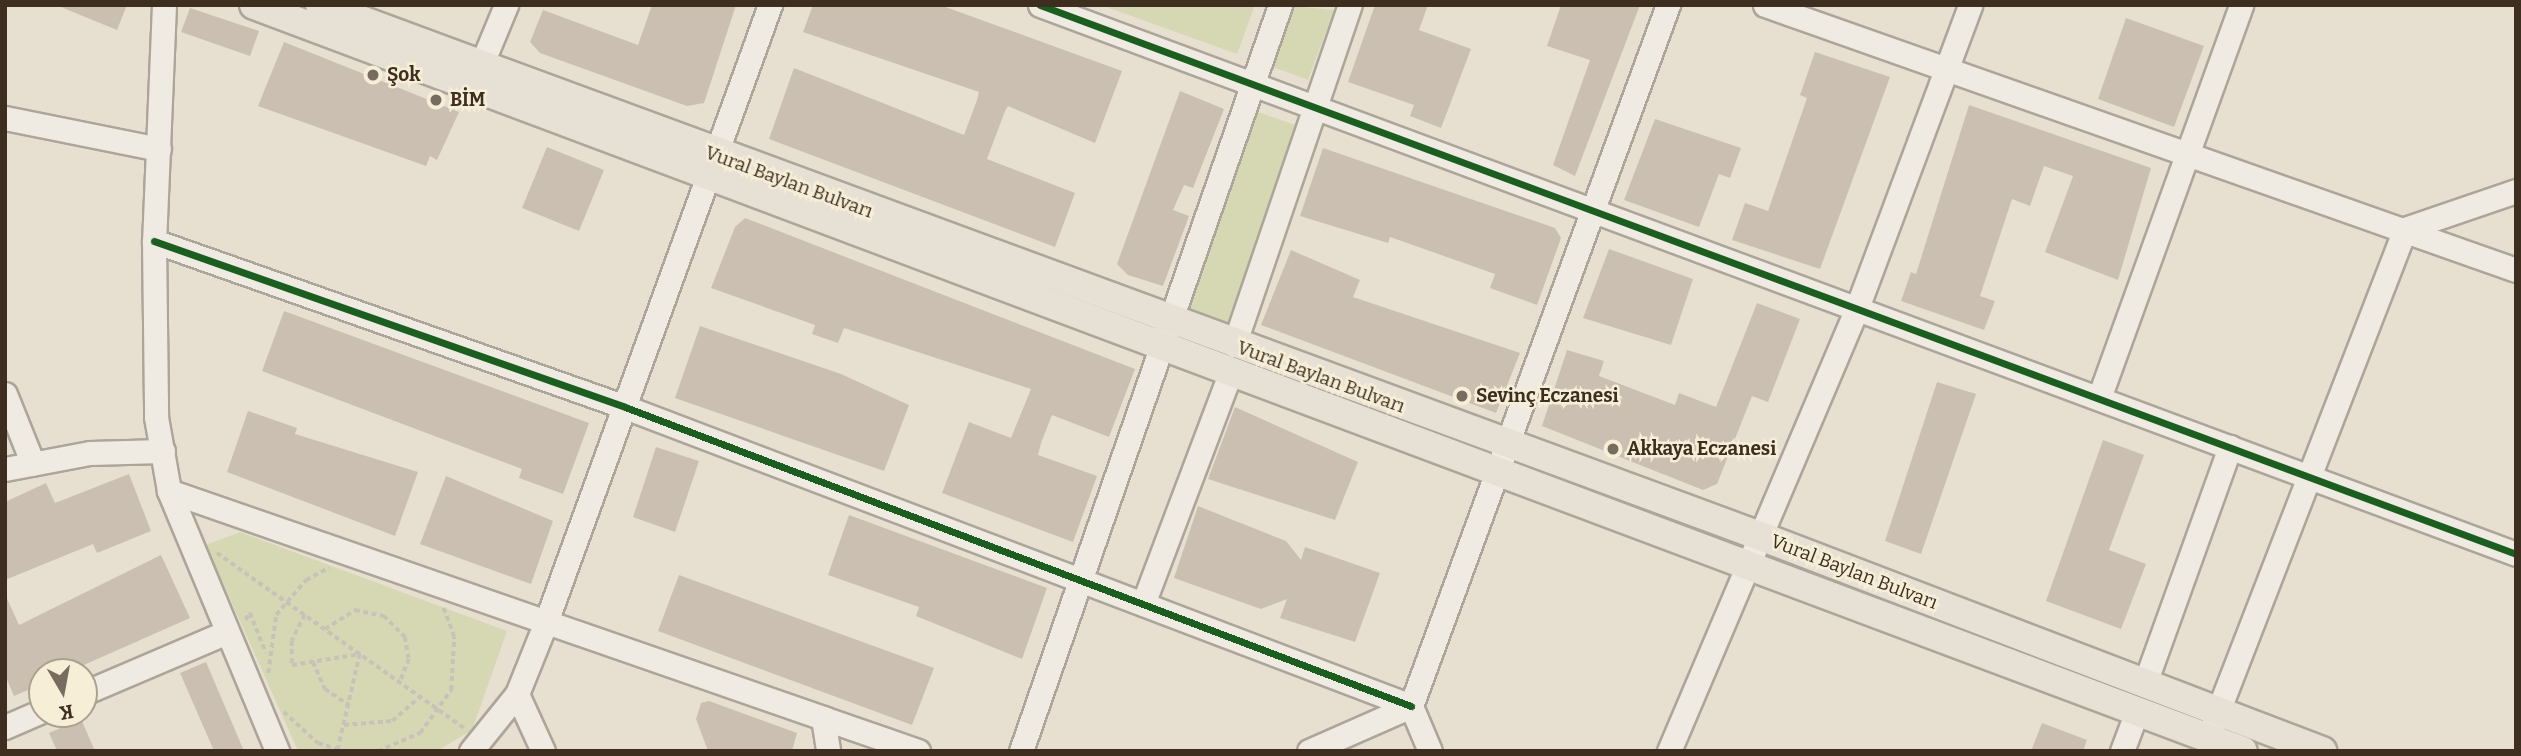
<!DOCTYPE html>
<html>
<head>
<meta charset="utf-8">
<style>
  body { margin:0 }
  #map { position:relative; width:2521px; height:756px; overflow:hidden; background:#e7e0d1; font-family:Bitter,serif }
  div>[style] { position:absolute }
  .green>* { inset:0; background:#d6d7b3 }
  .building>* { inset:0; background:#cbbfb2 }
  .path>* { height:3.5px; margin-top:-1.75px; transform-origin:0; background:repeating-linear-gradient(90deg,#c8c2b9 0 5px,transparent 0 8.5px) }
  .roads { filter:drop-shadow(2px 0 #ada599) drop-shadow(-2px 0 #ada599) drop-shadow(0 2px #ada599) drop-shadow(0 -2px #ada599) }
  .minor>* { height:23px; margin:-11.5px; padding:0 11.5px; transform-origin:11.5px; border-radius:11.5px; background:#efebe3 }
  .major>* { height:28px; margin:-14px; padding:0 14px; transform-origin:14px; border-radius:14px; background:#e6e1d4 }
  .cycleway>* { height:7px; margin:-3.5px; padding:0 3.5px; transform-origin:3.5px; border-radius:3.5px; background:#1b5e20 }
  .dots>* { width:19px; height:19px; translate:-50% -50%; box-sizing:border-box; border:4px solid #f7eed8; border-radius:50% }
  span { translate:-50% -50%; white-space:nowrap; text-align:center; line-height:1.15; -webkit-text-stroke:5px #f7eed8; paint-order:stroke }
  .poi-label { font-size:19px; color:#3d2e20; font-weight:700 }
  .left { translate:0 -50%; text-align:left }
  .street-label { font-size:19px; color:#3d2e20 }
  .frame { position:absolute; inset:0; border:7px solid #3d2e20; pointer-events:none }
  .north { position:absolute; left:28px; top:658px; width:70px; height:70px; box-sizing:border-box; background:#f7eed8; border:2px solid #ada18e; border-radius:50%; rotate:170deg; font-size:19px; font-weight:700; line-height:28px; text-align:center; color:#3d2e20 }
  .north::after { content:''; display:block; margin:auto; width:24px; height:32px; background:#786c5e; clip-path:polygon(50% 0,100% 100%,50% 72%,0 100%) }
</style>
</head>
<body>
<div id="map">
  <div class="green">
    <i style="clip-path:polygon(1101px 5px,1255px 5px,1237px 54px)"></i>
    <i style="clip-path:polygon(1284px 5px,1334px 10px,1308px 80px,1262px 63px)"></i>
    <i style="clip-path:polygon(1258px 112px,1301px 127px,1232px 326px,1188px 307px)"></i>
    <i style="clip-path:polygon(240px 532px,507px 631px,472px 730px,437px 751px,298px 751px,206px 545px)"></i>
  </div>
  <div class="building">
    <i style="clip-path:polygon(56px 5px,127px 5px,117px 30px)"></i>
    <i style="clip-path:polygon(652px 5px,736px 5px,704px 103px,687px 106px,540px 53px,530px 42px,543px 10px,638px 45px)"></i>
    <i style="clip-path:polygon(813px 5px,940px 5px,1122px 71px,1095px 143px,1008px 106px,1005px 111px,987px 159px,1075px 193px,1055px 247px,769px 139px,794px 68px,964px 135px,977px 100px,979px 92px,803px 32px)"></i>
    <i style="clip-path:polygon(1375px 5px,1428px 5px,1419px 30px,1471px 49px,1441px 128px,1410px 116px,1414px 105px,1348px 82px)"></i>
    <i style="clip-path:polygon(1561px 5px,1640px 5px,1575px 176px,1553px 165px,1590px 60px,1547px 46px)"></i>
    <i style="clip-path:polygon(190px 8px,259px 31px,250px 56px,181px 32px)"></i>
    <i style="clip-path:polygon(2126px 18px,2204px 46px,2174px 127px,2098px 99px)"></i>
    <i style="clip-path:polygon(284px 42px,459px 112px,437px 160px,430px 156px,426px 166px,258px 106px)"></i>
    <i style="clip-path:polygon(1815px 52px,1890px 77px,1820px 269px,1732px 240px,1745px 203px,1768px 211px,1807px 98px,1800px 95px)"></i>
    <i style="clip-path:polygon(1180px 91px,1224px 109px,1193px 188px,1184px 185px,1173px 210px,1189px 216px,1163px 286px,1128px 275px,1117px 264px)"></i>
    <i style="clip-path:polygon(1969px 105px,2151px 168px,2118px 280px,2045px 252px,2073px 176px,2044px 166px,2030px 206px,2012px 199px,1980px 296px,1995px 301px,1984px 330px,1901px 301px,1911px 272px,1916px 274px)"></i>
    <i style="clip-path:polygon(1655px 119px,1741px 148px,1730px 178px,1719px 174px,1699px 227px,1624px 200px)"></i>
    <i style="clip-path:polygon(547px 147px,604px 170px,579px 231px,522px 208px)"></i>
    <i style="clip-path:polygon(1323px 148px,1555px 228px,1561px 238px,1537px 305px,1490px 288px,1495px 274px,1390px 237px,1388px 243px,1300px 216px)"></i>
    <i style="clip-path:polygon(745px 218px,1135px 369px,1109px 437px,1052px 415px,1041px 443px,1038px 455px,1097px 476px,1073px 542px,942px 493px,969px 422px,1011px 438px,1031px 389px,844px 328px,838px 343px,812px 334px,815px 325px,711px 288px,735px 227px)"></i>
    <i style="clip-path:polygon(1609px 249px,1693px 279px,1671px 345px,1583px 318px)"></i>
    <i style="clip-path:polygon(1291px 250px,1360px 280px,1353px 297px,1520px 353px,1496px 413px,1261px 325px)"></i>
    <i style="clip-path:polygon(1757px 303px,1800px 319px,1768px 402px,1752px 396px,1717px 484px,1703px 490px,1542px 426px,1567px 350px,1604px 361px,1599px 376px,1675px 405px,1679px 393px,1716px 407px)"></i>
    <i style="clip-path:polygon(284px 311px,589px 423px,563px 494px,519px 478px,522px 469px,262px 371px)"></i>
    <i style="clip-path:polygon(700px 326px,841px 374px,909px 405px,884px 471px,675px 398px)"></i>
    <i style="clip-path:polygon(1937px 382px,1976px 394px,1921px 554px,1885px 541px)"></i>
    <i style="clip-path:polygon(1235px 407px,1358px 462px,1335px 520px,1208px 479px)"></i>
    <i style="clip-path:polygon(248px 411px,297px 428px,295px 434px,418px 472px,395px 536px,227px 472px)"></i>
    <i style="clip-path:polygon(2103px 440px,2144px 455px,2109px 550px,2146px 564px,2121px 629px,2046px 601px)"></i>
    <i style="clip-path:polygon(656px 447px,699px 461px,675px 532px,633px 517px)"></i>
    <i style="clip-path:polygon(129px 474px,151px 531px,97px 553px,93px 544px,5px 580px,5px 502px,46px 483px,55px 503px)"></i>
    <i style="clip-path:polygon(446px 476px,553px 521px,531px 584px,420px 544px)"></i>
    <i style="clip-path:polygon(1198px 506px,1286px 541px,1301px 560px,1305px 547px,1380px 573px,1355px 642px,1280px 618px,1287px 599px,1261px 609px,1174px 578px)"></i>
    <i style="clip-path:polygon(849px 515px,1047px 588px,1022px 659px,916px 616px,919px 607px,828px 575px)"></i>
    <i style="clip-path:polygon(161px 555px,190px 618px,68px 672px,42px 672px,42px 684px,14px 696px,5px 675px,5px 594px,19px 625px)"></i>
    <i style="clip-path:polygon(679px 575px,934px 668px,912px 725px,658px 631px)"></i>
    <i style="clip-path:polygon(206px 662px,244px 751px,214px 751px,180px 673px)"></i>
    <i style="clip-path:polygon(709px 701px,797px 733px,792px 751px,708px 751px,696px 719px,701px 703px)"></i>
    <i style="clip-path:polygon(81px 719px,95px 751px,57px 751px,49px 733px)"></i>
    <i style="clip-path:polygon(2042px 723px,2087px 740px,2083px 751px,2031px 751px)"></i>
  </div>
  <div class="path">
    <i style="left:217px;top:553px;width:303px;rotate:35.3deg"></i>
    <i style="left:305px;top:615px;width:29px;rotate:117deg"></i>
    <i style="left:292px;top:641px;width:24px;rotate:90deg"></i>
    <i style="left:292px;top:665px;width:69px;rotate:-9.2deg"></i>
    <i style="left:360px;top:654px;width:98px;rotate:103deg"></i>
    <i style="left:245px;top:620px;width:9px;rotate:-54deg"></i>
    <i style="left:250px;top:613px;width:43px;rotate:68.2deg"></i>
    <i style="left:325px;top:629px;width:36px;rotate:-32deg"></i>
    <i style="left:355px;top:610px;width:30px;rotate:12deg"></i>
    <i style="left:384px;top:616px;width:30px;rotate:45deg"></i>
    <i style="left:405px;top:637px;width:22px;rotate:80deg"></i>
    <i style="left:409px;top:659px;width:26px;rotate:111deg"></i>
    <i style="left:313px;top:662px;width:30px;rotate:66deg"></i>
    <i style="left:325px;top:689px;width:29px;rotate:34deg"></i>
    <i style="left:268px;top:673px;width:59px;rotate:-82.1deg"></i>
    <i style="left:276px;top:615px;width:46px;rotate:-49.4deg"></i>
    <i style="left:306px;top:580px;width:26px;rotate:-28deg"></i>
    <i style="left:284px;top:712px;width:46px;rotate:42.4deg"></i>
    <i style="left:318px;top:743px;width:25px;rotate:18deg"></i>
    <i style="left:344px;top:725px;width:48px;rotate:-4.8deg"></i>
    <i style="left:392px;top:721px;width:37px;rotate:-41deg"></i>
    <i style="left:378px;top:751px;width:46px;rotate:-23.2deg"></i>
    <i style="left:420px;top:733px;width:53px;rotate:-54.2deg"></i>
    <i style="left:451px;top:690px;width:53px;rotate:-86.8deg"></i>
    <i style="left:454px;top:637px;width:32px;rotate:-110deg"></i>
  </div>
  <div class="roads">
    <div class="minor">
      <i style="left:164px;top:5px;width:236px;rotate:92.4deg"></i>
      <i style="left:154px;top:241px;width:176px;rotate:89.3deg"></i>
      <i style="left:156px;top:417px;width:75px;rotate:80deg"></i>
      <i style="left:169px;top:491px;width:282px;rotate:67.4deg"></i>
      <i style="left:1040px;top:5px;width:1575px;rotate:20.4deg"></i>
      <i style="left:1765px;top:5px;width:796px;rotate:19.44deg"></i>
      <i style="left:475px;top:80px;width:81px;rotate:-67.5deg"></i>
      <i style="left:5px;top:118px;width:157px;rotate:11.4deg"></i>
      <i style="left:154px;top:241px;width:499px;rotate:19.4deg"></i>
      <i style="left:625px;top:407px;width:841px;rotate:20.83deg"></i>
      <i style="left:1234px;top:345px;width:359px;rotate:-71.2deg"></i>
      <i style="left:5px;top:394px;width:75px;rotate:68.2deg"></i>
      <i style="left:2099px;top:398px;width:418px;rotate:-70.1deg"></i>
      <i style="left:5px;top:469px;width:86px;rotate:-10.7deg"></i>
      <i style="left:90px;top:453px;width:73px;rotate:-1.6deg"></i>
      <i style="left:169px;top:491px;width:793px;rotate:19.14deg"></i>
      <i style="left:1143px;top:604px;width:249px;rotate:-69.3deg"></i>
      <i style="left:2145px;top:683px;width:251px;rotate:-70.2deg"></i>
      <i style="left:84px;top:693px;width:155px;rotate:-23.1deg"></i>
      <i style="left:517px;top:694px;width:63px;rotate:65.5deg"></i>
      <i style="left:823px;top:718px;width:33px;rotate:81deg"></i>
      <i style="left:5px;top:727px;width:40px;rotate:-23.4deg"></i>
      <i style="left:2212px;top:727px;width:534px;rotate:-68.82deg"></i>
      <i style="left:2405px;top:229px;width:117px;rotate:-18.9deg"></i>
      <i style="left:471px;top:751px;width:73px;rotate:-51.1deg"></i>
      <i style="left:517px;top:694px;width:78px;rotate:-68.1deg"></i>
      <i style="left:546px;top:622px;width:656px;rotate:-70.05deg"></i>
      <i style="left:1021px;top:751px;width:790px;rotate:-70.85deg"></i>
      <i style="left:1309px;top:751px;width:111px;rotate:-23.8deg"></i>
      <i style="left:1430px;top:751px;width:49px;rotate:-112.9deg"></i>
      <i style="left:1411px;top:706px;width:747px;rotate:-69.87deg"></i>
      <i style="left:1669px;top:751px;width:481px;rotate:-67deg"></i>
      <i style="left:1857px;top:308px;width:323px;rotate:-69.5deg"></i>
      <i style="left:2122px;top:751px;width:43px;rotate:-69.4deg"></i>
    </div>
    <div class="major">
      <i style="left:254px;top:5px;width:2124px;rotate:20.56deg"></i>
      <i style="left:320px;top:5px;width:1538px;rotate:20.24deg"></i>
      <i style="left:1763px;top:537px;width:599px;rotate:20.95deg"></i>
    </div>
  </div>
  <div class="cycleway">
    <i style="left:1040px;top:5px;width:1575px;rotate:20.4deg"></i>
    <i style="left:154px;top:241px;width:499px;rotate:19.4deg"></i>
    <i style="left:625px;top:407px;width:841px;rotate:20.83deg"></i>
  </div>
  <div class="dots">
    <i style="left:373px;top:75px;background:#786c5e"></i>
    <i style="left:436px;top:100px;background:#786c5e"></i>
    <i style="left:1462px;top:396px;background:#786c5e"></i>
    <i style="left:1613px;top:449px;background:#786c5e"></i>
  </div>
  <div class="poi-label">
    <span class="left" style="left:387px;top:75px">Şok</span>
    <span class="left" style="left:450px;top:100px">BİM</span>
    <span class="left" style="left:1476px;top:396px">Sevinç Eczanesi</span>
    <span class="left" style="left:1627px;top:449px">Akkaya Eczanesi</span>
  </div>
  <div class="street-label">
    <span style="left:789px;top:182px;rotate:20deg">Vural Baylan Bulvarı</span>
    <span style="left:1321px;top:377px;rotate:20deg">Vural Baylan Bulvarı</span>
    <span style="left:1854px;top:572px;rotate:21deg">Vural Baylan Bulvarı</span>
  </div>
  <div class="frame"></div>
  <div class="north">K</div>
</div>
</body>
</html>
